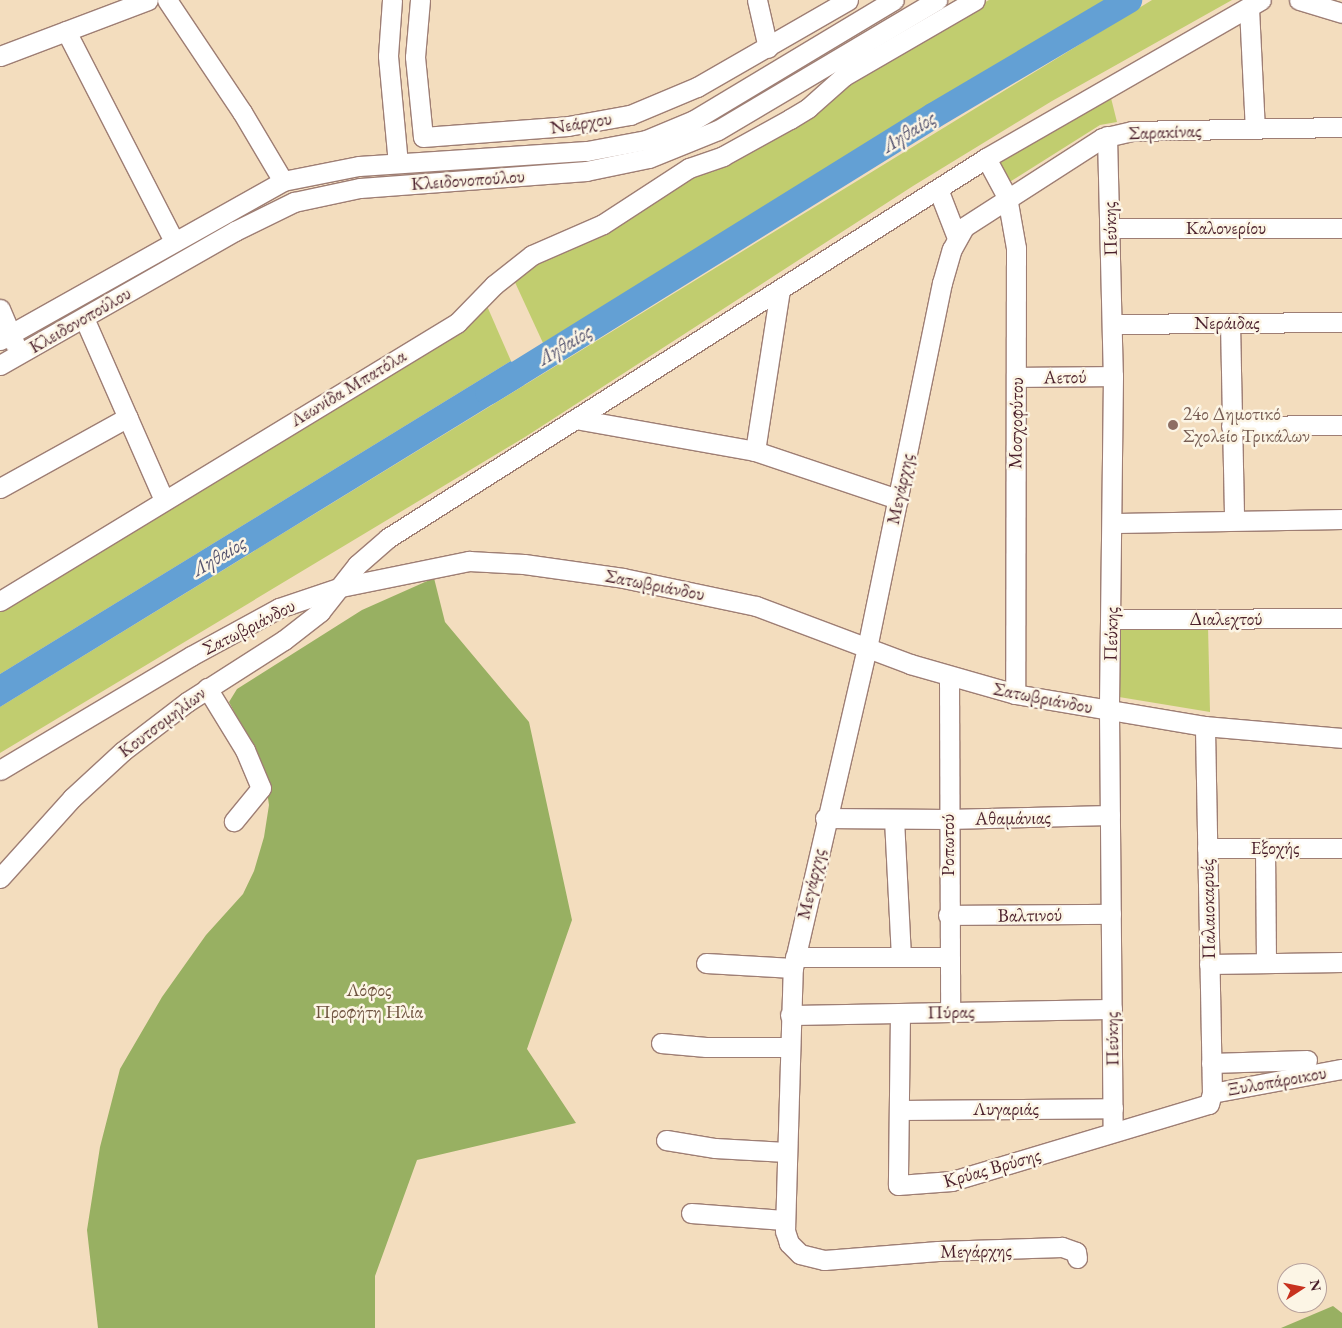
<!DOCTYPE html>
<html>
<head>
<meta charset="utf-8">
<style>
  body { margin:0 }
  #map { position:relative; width:1342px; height:1328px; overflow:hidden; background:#f3ddbe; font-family:"EB Garamond",serif }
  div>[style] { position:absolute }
  .green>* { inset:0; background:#c1cd6f }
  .forest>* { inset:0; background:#98b062 }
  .water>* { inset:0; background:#63a0d4 }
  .river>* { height:26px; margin:-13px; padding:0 13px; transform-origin:13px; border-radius:13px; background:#63a0d4 }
  .roads { filter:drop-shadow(1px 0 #9e7e74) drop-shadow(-1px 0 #9e7e74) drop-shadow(0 1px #9e7e74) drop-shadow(0 -1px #9e7e74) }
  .minor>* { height:19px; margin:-9.5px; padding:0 9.5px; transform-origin:9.5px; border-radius:9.5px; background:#fff }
  .dots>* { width:14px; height:14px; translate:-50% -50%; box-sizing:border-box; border:2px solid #fcf5e5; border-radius:50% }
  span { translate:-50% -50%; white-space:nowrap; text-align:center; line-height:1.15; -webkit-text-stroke:5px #fcf5e5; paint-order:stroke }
  .street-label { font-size:19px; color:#4a1f2b }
  .education-label { font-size:19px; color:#785e54 }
  .left { translate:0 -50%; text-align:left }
  .park-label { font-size:19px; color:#6e533f }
  .water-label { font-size:20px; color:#54536f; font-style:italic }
  .north { position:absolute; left:1277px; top:1263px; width:50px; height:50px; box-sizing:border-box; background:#fcf5e5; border:1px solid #b59f9b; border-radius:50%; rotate:79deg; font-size:14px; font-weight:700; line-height:20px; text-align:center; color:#4a1f2b }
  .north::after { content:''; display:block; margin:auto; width:18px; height:22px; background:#c8321e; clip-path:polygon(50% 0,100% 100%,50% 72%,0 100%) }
</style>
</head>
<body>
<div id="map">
  <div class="green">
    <i style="clip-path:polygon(989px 0,1108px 0,543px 343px,513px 278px,531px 260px)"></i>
    <i style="clip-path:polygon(1152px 0,1232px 0,1052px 101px,913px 186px,525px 437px,0 753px,0 707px)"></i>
    <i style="clip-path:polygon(1111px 98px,1117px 122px,1100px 125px,1008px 183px,998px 163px)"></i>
    <i style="clip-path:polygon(487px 306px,511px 361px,0 674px,0 608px)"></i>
    <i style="clip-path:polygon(1120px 625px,1208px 626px,1210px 712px,1119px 697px)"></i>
  </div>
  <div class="forest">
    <i style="clip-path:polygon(434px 578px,445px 622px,529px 722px,572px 920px,527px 1049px,576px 1123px,417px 1160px,375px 1276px,375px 1328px,98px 1328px,87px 1230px,100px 1147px,120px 1069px,162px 997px,206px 935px,243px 894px,254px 871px,264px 837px,269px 805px,266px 785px,251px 744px,229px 702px,237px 689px,362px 610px)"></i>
    <i style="clip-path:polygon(1333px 1306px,1342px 1313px,1342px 1328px,1281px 1328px)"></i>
  </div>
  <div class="water">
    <i style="clip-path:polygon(511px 361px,524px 385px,0 707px,0 674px)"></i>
  </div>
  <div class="river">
    <i style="left:488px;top:392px;width:524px;rotate:-31.81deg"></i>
    <i style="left:933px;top:116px;width:228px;rotate:-30.6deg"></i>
  </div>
  <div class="roads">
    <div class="minor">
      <i style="left:167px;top:0;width:135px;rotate:56.2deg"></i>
      <i style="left:242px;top:112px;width:80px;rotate:59.3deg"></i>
      <i style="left:392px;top:0;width:56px;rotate:94.1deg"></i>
      <i style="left:388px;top:56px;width:107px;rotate:84.7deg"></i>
      <i style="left:420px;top:0;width:57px;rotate:95deg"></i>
      <i style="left:415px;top:57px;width:80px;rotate:84.3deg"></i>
      <i style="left:423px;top:137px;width:145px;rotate:-4.3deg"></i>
      <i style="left:568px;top:126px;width:63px;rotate:-10.1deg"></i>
      <i style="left:630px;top:115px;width:73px;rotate:-22.7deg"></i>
      <i style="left:697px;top:87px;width:174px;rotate:-29.9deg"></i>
      <i style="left:757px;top:0;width:49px;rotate:77.1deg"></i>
      <i style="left:1299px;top:0;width:45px;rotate:16.8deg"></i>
      <i style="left:1249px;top:8px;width:121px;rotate:87.2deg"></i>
      <i style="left:66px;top:31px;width:236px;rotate:62.8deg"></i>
      <i style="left:0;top:56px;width:158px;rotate:-20.7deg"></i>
      <i style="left:1107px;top:136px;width:240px;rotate:88.6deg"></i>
      <i style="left:1113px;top:376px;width:335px;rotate:90.7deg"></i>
      <i style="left:1109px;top:711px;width:421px;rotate:89.5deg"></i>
      <i style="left:986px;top:158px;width:44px;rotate:61.7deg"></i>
      <i style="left:1007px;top:197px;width:52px;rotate:80deg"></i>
      <i style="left:1016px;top:248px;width:446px;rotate:90.1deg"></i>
      <i style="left:938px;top:189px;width:53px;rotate:68.8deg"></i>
      <i style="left:1110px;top:228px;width:232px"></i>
      <i style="left:0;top:309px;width:38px;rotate:67deg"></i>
      <i style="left:84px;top:318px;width:199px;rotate:66.3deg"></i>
      <i style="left:1230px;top:323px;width:195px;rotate:88.8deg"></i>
      <i style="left:1112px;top:324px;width:230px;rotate:-0.5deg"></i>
      <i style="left:0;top:340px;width:325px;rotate:-29.3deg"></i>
      <i style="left:283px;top:181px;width:77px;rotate:-11.2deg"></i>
      <i style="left:359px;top:166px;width:228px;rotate:-3.8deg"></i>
      <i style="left:587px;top:151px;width:60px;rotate:-10.6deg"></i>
      <i style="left:646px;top:140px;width:52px;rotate:-22.6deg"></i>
      <i style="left:694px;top:120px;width:233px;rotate:-31deg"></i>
      <i style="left:0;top:365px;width:271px;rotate:-29.7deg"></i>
      <i style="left:235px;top:231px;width:66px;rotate:-26.2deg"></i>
      <i style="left:294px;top:202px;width:67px;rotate:-12deg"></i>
      <i style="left:360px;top:188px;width:227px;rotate:-4.3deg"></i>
      <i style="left:586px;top:171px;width:64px;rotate:-11.7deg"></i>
      <i style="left:649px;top:158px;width:74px;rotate:-22.1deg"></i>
      <i style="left:718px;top:130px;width:255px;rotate:-30.7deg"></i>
      <i style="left:1017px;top:377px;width:96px;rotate:-0.6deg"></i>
      <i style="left:576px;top:419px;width:182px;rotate:10.1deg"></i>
      <i style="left:755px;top:451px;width:151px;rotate:18.6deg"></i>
      <i style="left:1231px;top:426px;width:111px;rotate:-0.5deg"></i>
      <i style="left:755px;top:451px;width:163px;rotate:-81.2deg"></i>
      <i style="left:0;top:488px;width:146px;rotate:-29deg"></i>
      <i style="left:1112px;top:523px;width:230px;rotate:-1deg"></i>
      <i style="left:0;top:601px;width:535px;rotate:-31.31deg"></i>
      <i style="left:457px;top:323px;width:53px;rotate:-45.8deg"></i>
      <i style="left:494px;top:285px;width:48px;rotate:-38.3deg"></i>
      <i style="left:532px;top:255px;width:77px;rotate:-23.6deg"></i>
      <i style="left:603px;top:224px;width:103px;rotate:-33.1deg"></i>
      <i style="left:689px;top:168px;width:36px;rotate:-19deg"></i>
      <i style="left:723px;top:156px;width:77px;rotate:-28.9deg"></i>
      <i style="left:790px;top:119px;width:21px;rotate:-31deg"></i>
      <i style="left:808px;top:108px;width:48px;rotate:-41.6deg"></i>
      <i style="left:844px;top:76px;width:151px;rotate:-30.1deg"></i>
      <i style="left:1111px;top:619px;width:231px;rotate:-0.2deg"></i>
      <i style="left:949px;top:677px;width:335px;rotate:89.8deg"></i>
      <i style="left:207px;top:688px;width:73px;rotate:58.5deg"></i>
      <i style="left:245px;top:750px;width:41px;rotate:67.2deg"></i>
      <i style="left:261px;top:788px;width:43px;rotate:129.3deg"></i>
      <i style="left:0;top:770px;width:222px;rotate:-30.8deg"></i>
      <i style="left:191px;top:656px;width:100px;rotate:-28.6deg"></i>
      <i style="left:279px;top:608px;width:65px;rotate:-18.7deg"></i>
      <i style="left:341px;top:587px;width:131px;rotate:-11.5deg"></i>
      <i style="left:469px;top:561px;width:55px;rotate:3.1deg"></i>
      <i style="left:524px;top:564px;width:100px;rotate:8deg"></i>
      <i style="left:623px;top:578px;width:136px;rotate:11.9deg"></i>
      <i style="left:756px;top:606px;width:165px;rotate:20.6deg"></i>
      <i style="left:910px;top:664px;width:109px;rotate:15.9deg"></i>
      <i style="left:1015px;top:694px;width:193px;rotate:9.6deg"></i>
      <i style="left:1205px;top:726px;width:138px;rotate:5deg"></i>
      <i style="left:825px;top:818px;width:122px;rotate:0.5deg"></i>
      <i style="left:947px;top:819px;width:163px;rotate:-1.4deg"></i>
      <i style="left:894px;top:819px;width:138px;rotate:87.1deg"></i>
      <i style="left:1207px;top:848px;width:135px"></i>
      <i style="left:1265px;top:848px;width:115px;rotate:89.5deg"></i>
      <i style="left:0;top:878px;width:108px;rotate:-48deg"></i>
      <i style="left:72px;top:798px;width:69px;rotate:-42.7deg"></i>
      <i style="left:123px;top:751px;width:81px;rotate:-37.4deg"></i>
      <i style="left:187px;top:702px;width:115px;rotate:-32.6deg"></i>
      <i style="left:284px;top:640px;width:46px;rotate:-37.9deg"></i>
      <i style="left:320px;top:612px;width:60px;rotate:-51.8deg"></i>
      <i style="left:357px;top:565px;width:41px;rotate:-41.1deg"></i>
      <i style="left:388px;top:538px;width:709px;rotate:-32.43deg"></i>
      <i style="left:986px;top:158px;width:317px;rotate:-29.9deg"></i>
      <i style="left:948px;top:915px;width:163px;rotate:-0.4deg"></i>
      <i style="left:795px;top:957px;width:154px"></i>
      <i style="left:706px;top:963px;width:87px;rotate:3.3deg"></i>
      <i style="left:1209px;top:964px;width:133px;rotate:-0.9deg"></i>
      <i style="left:900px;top:1013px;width:172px;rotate:90.7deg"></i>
      <i style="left:898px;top:1185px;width:54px;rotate:-4.2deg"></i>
      <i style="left:952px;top:1181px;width:268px;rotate:-16.7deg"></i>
      <i style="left:1209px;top:1104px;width:11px;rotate:-75deg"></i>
      <i style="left:1212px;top:1093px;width:367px;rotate:-91.1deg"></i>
      <i style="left:790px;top:1015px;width:322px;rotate:-1.1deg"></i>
      <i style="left:661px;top:1043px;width:45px;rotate:5.1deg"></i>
      <i style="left:706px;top:1047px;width:83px"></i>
      <i style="left:1211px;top:1063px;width:96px;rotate:-1.8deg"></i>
      <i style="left:1212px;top:1093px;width:132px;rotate:-10.5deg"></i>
      <i style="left:899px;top:1110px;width:214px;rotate:-0.5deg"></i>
      <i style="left:666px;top:1140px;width:50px;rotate:9.3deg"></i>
      <i style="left:715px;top:1148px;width:71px;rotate:3.2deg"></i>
      <i style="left:691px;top:1213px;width:93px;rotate:4.3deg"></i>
      <i style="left:1077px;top:1258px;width:6px;rotate:-99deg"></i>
      <i style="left:1076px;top:1252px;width:15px;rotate:-160deg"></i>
      <i style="left:1062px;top:1247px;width:124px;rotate:178.2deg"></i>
      <i style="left:938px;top:1251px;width:114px;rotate:175.5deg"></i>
      <i style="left:824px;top:1260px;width:25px;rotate:-166deg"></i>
      <i style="left:800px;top:1254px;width:16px;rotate:-135deg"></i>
      <i style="left:789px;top:1243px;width:13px;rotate:-108deg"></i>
      <i style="left:785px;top:1231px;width:263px;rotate:-88.3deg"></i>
      <i style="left:793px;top:968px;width:328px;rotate:-77deg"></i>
      <i style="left:867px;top:648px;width:373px;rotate:-78.4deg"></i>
      <i style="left:942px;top:283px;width:35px;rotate:-74deg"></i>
      <i style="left:952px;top:249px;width:25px;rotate:-61deg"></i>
      <i style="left:964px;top:227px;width:164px;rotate:-32.8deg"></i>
      <i style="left:1102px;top:138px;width:31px;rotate:-13deg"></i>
      <i style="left:1132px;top:131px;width:210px;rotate:-1.1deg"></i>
    </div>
  </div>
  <div class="dots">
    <i style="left:1173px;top:425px;background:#8d6e63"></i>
  </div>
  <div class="street-label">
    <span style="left:581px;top:123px;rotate:-9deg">Νεάρχου</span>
    <span style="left:1165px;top:132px;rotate:-2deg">Σαρακίνας</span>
    <span style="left:468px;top:180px;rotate:-4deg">Κλειδονοπούλου</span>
    <span style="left:1226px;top:228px">Καλονερίου</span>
    <span style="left:1110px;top:229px;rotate:-92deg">Πεύκης</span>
    <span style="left:80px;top:320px;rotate:-30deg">Κλειδονοπούλου</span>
    <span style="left:1227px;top:323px">Νεράιδας</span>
    <span style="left:1065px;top:377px;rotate:-1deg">Αετού</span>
    <span style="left:348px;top:388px;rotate:-31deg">Λεωνίδα Μπατόλα</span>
    <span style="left:1016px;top:423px;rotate:-89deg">Μοσχοφύτου</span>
    <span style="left:900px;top:489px;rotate:-78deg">Μεγάρχης</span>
    <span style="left:655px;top:585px;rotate:11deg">Σατωβριάνδου</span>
    <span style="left:1226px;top:619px">Διαλεχτού</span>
    <span style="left:249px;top:627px;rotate:-27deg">Σατωβριάνδου</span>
    <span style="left:1111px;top:634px;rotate:-89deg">Πεύκης</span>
    <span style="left:1043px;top:698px;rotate:11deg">Σατωβριάνδου</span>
    <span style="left:162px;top:722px;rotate:-37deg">Κουτσομηλίων</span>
    <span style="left:1013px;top:818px;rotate:-1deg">Αθαμάνιας</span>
    <span style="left:948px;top:845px;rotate:-90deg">Ροπωτού</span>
    <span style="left:1275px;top:848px">Εξοχής</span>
    <span style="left:811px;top:884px;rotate:-77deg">Μεγάρχης</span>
    <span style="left:1208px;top:909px;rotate:-91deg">Παλαιοκαρυές</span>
    <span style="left:1030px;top:915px;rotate:-1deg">Βαλτινού</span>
    <span style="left:951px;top:1012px;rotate:-1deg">Πύρας</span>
    <span style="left:1112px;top:1039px;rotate:-91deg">Πεύκης</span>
    <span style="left:1277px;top:1081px;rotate:-10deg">Ξυλοπάροικου</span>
    <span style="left:1006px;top:1109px">Λυγαριάς</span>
    <span style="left:992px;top:1168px;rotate:-16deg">Κρύας Βρύσης</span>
    <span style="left:976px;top:1251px;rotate:-1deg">Μεγάρχης</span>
  </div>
  <div class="education-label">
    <span class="left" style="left:1183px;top:425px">24ο Δημοτικό<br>Σχολείο Τρικάλων</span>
  </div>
  <div class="park-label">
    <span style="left:369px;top:1001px">Λόφος<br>Προφήτη Ηλία</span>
  </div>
  <div class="water-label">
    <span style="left:909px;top:132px;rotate:-32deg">Ληθαίος</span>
    <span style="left:565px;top:345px;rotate:-31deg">Ληθαίος</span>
    <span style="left:219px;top:556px;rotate:-31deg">Ληθαίος</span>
  </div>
  <div class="north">N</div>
</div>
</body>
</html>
